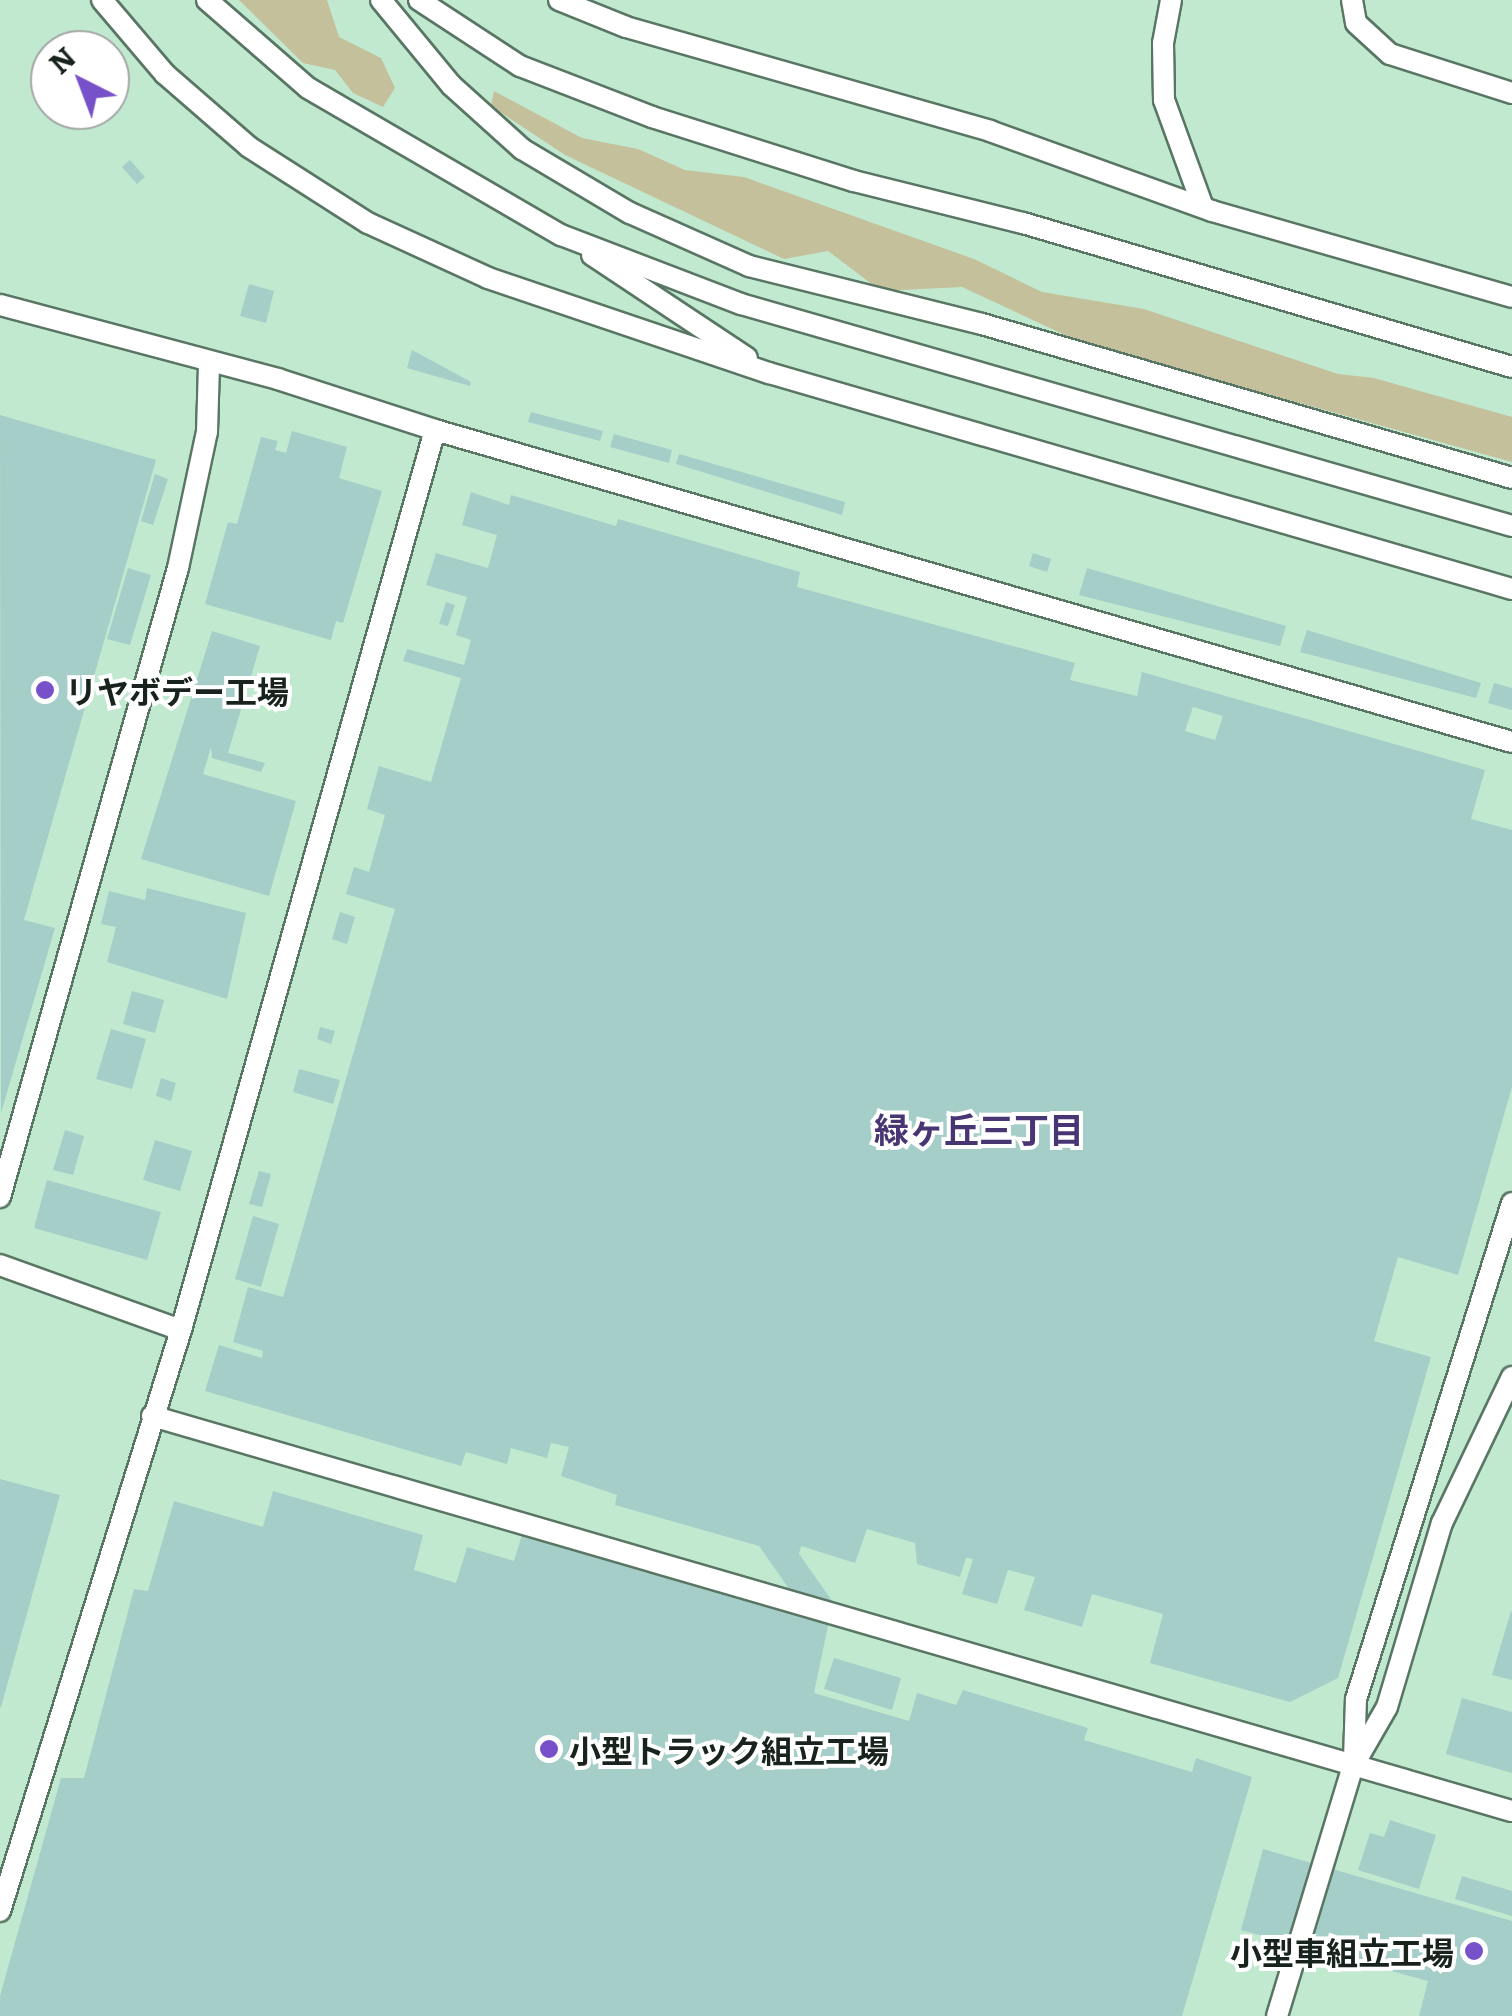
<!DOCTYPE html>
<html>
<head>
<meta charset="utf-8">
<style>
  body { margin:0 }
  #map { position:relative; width:1512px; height:2016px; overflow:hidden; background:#d0f0dc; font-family:Literata,"Noto Sans JP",serif }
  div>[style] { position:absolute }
  .built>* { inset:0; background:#c1e9d0 }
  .green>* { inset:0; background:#c4c09c }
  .building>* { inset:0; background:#a5cec8 }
  .roads { filter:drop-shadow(2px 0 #597664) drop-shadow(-2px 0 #597664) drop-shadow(0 2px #597664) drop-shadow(0 -2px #597664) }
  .service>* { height:20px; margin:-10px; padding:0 10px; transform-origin:10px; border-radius:10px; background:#fff }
  .dots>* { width:28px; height:28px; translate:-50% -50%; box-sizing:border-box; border:5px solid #fff; border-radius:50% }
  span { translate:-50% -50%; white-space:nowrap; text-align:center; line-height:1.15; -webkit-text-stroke:8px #fff; paint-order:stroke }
  .poi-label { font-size:32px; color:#17231c; font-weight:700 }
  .left { translate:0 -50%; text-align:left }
  .right { translate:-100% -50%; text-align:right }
  .neighbourhood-label { font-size:35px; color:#473673; font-weight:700 }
  .north { position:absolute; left:30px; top:30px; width:100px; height:100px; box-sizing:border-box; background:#fff; border:2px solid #a2a7a4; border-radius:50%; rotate:318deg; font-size:28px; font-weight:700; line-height:40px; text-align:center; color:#17231c }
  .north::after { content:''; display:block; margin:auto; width:35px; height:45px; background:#7751ca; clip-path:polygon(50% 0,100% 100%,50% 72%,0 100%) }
</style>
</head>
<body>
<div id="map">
  <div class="built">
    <i style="clip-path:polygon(evenodd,0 0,1512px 0,1512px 2016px,0 2016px,0 0,50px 50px,110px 50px,110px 110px,50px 110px,50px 50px)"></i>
  </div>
  <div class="green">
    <i style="clip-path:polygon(239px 0,327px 0,339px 37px,381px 58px,395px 88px,383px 107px,353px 93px,335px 70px,303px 63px)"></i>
    <i style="clip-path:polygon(494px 91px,582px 138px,638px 149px,685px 170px,744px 177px,974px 259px,1042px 292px,1144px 309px,1338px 374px,1374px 378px,1512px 417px,1512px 462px,1080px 342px,962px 287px,881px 291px,828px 251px,784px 259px,565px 155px,491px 106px)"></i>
  </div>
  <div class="building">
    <i style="clip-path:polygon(130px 160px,145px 177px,137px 184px,122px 167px)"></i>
    <i style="clip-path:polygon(249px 284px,274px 291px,266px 323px,240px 316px)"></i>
    <i style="clip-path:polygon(412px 350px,471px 382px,470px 386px,407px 368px)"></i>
    <i style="clip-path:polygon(531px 412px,603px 431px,600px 441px,528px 422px)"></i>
    <i style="clip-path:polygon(0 415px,156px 460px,24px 920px,55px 928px,1px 1113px)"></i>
    <i style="clip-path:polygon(292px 431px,347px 447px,339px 478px,382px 491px,343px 623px,336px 621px,331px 640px,205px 604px,228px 522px,237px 524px,261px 437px,278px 441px,275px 450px,286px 453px)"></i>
    <i style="clip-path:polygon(614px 434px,672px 450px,669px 463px,610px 447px)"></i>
    <i style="clip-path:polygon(679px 454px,845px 502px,842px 515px,676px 464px)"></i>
    <i style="clip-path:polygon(155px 474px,168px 479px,153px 525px,141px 521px)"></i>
    <i style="clip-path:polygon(evenodd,471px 492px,509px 505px,511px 495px,616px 526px,618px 519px,800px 572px,797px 587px,1075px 663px,1070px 680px,1137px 696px,1142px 672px,1485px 770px,1471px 819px,1512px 830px,1512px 1087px,1458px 1275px,1398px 1257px,1374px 1341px,1431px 1357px,1338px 1678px,1290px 1702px,1150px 1663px,1163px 1614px,1092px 1594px,1082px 1627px,1024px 1610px,1035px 1577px,1008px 1570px,997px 1604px,962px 1594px,973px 1559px,966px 1558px,960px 1577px,917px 1564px,915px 1543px,867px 1529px,855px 1563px,801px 1546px,799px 1554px,833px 1602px,814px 1693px,909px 1721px,917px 1693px,956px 1705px,963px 1690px,1088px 1728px,1084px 1740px,1192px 1772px,1196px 1758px,1252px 1777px,1182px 2016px,0 2016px,0 1996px,61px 1778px,84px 1778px,134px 1589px,148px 1591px,174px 1501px,263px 1527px,273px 1491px,423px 1535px,414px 1570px,456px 1583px,467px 1547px,514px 1561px,528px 1515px,792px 1593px,759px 1546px,615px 1505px,617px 1495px,561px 1476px,569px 1447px,551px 1443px,547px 1458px,511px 1448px,507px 1464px,466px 1452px,461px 1466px,205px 1391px,219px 1345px,262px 1358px,263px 1351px,233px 1342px,248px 1287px,283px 1297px,395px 909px,346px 894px,354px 867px,369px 872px,385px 815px,367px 809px,379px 766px,431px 782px,461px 678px,403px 661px,407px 649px,464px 665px,471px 640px,456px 635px,467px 597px,426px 585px,436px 553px,488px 568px,497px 535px,462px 525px,471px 492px,1193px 707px,1223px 716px,1215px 740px,1185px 731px,1193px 707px)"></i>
    <i style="clip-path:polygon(1033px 553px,1051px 559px,1047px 572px,1029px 566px)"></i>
    <i style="clip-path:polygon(128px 568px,151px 575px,130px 645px,107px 639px)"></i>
    <i style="clip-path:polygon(1087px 568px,1286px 626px,1280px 646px,1079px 595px)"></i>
    <i style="clip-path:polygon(446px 602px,455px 605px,448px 626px,439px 624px)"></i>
    <i style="clip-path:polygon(1307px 630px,1481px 683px,1476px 698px,1300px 652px)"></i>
    <i style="clip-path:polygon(212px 631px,260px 646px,228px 753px,265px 763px,261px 772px,212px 758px,211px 747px,203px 774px,296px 801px,269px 896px,141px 859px)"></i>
    <i style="clip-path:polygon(1494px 683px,1512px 688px,1512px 710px,1488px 703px)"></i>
    <i style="clip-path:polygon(147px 888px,246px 913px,227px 999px,107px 962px,116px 927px,101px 924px,109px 891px,145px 900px)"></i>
    <i style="clip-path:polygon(340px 912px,355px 917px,347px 944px,332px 939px)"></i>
    <i style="clip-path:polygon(132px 991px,164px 1000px,155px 1033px,123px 1024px)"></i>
    <i style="clip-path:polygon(320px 1027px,335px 1031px,331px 1044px,317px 1039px)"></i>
    <i style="clip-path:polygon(111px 1029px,146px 1039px,132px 1089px,96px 1079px)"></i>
    <i style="clip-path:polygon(299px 1069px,340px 1080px,333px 1104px,293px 1092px)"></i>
    <i style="clip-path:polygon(161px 1078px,176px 1083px,171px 1101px,156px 1096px)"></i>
    <i style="clip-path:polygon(65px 1130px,84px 1136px,73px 1175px,53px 1170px)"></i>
    <i style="clip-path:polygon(155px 1140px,192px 1151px,180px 1191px,143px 1180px)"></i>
    <i style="clip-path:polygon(259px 1171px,271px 1174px,262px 1207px,249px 1204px)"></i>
    <i style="clip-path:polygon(47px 1180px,161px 1212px,147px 1260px,34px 1228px)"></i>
    <i style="clip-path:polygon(253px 1216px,279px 1224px,261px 1287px,235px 1279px)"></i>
    <i style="clip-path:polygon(0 1479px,60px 1495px,1px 1707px,0 1707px)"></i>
    <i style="clip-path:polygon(1511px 1611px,1512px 1612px,1512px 1680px,1492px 1675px)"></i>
    <i style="clip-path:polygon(834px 1658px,901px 1678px,892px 1710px,824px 1689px)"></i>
    <i style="clip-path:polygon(1462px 1698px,1512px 1712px,1512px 1773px,1446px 1754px)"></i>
    <i style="clip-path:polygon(1390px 1820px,1436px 1835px,1419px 1889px,1358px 1870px,1370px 1833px,1384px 1837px)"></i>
    <i style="clip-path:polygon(1263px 1849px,1512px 1921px,1512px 2016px,1419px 2016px,1428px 1981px,1241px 1930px)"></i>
    <i style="clip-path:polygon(1462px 1876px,1512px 1891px,1512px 1916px,1455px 1899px)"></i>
  </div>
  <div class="roads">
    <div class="service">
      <i style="left:102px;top:0;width:97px;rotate:49.6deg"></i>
      <i style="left:165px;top:74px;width:111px;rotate:41deg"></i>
      <i style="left:249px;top:147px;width:141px;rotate:32.6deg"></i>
      <i style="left:368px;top:223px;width:132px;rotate:24.6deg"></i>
      <i style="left:488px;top:278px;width:297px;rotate:18.7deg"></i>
      <i style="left:769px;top:373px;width:774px;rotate:16.21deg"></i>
      <i style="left:207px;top:0;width:134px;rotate:41.1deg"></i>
      <i style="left:308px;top:88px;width:293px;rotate:30.2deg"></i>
      <i style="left:561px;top:235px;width:193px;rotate:21deg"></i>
      <i style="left:741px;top:304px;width:802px;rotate:16.06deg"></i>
      <i style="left:381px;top:0;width:110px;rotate:50.5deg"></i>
      <i style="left:451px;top:85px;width:96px;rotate:42deg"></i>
      <i style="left:522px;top:149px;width:126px;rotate:30.7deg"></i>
      <i style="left:630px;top:213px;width:130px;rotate:24deg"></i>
      <i style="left:749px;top:266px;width:240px;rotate:14deg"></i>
      <i style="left:982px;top:324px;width:552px;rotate:16.2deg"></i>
      <i style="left:419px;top:0;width:121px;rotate:33.2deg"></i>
      <i style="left:520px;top:66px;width:142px;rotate:21.1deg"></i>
      <i style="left:652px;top:117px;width:212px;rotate:17.6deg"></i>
      <i style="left:854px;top:181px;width:174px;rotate:14deg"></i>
      <i style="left:1023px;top:223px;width:510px;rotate:16.41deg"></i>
      <i style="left:559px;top:0;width:72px;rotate:21.9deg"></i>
      <i style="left:626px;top:27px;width:379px;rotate:15.9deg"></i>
      <i style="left:990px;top:131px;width:236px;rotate:19.8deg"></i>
      <i style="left:1212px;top:211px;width:312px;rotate:16deg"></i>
      <i style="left:1171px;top:0;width:44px;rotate:100.5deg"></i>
      <i style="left:1163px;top:43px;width:57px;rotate:89deg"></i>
      <i style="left:1164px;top:100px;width:114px;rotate:70deg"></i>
      <i style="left:1352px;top:0;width:23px;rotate:80deg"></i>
      <i style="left:1356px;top:23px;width:46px;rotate:42.4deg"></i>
      <i style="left:1390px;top:54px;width:128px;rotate:17.7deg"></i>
      <i style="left:592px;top:255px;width:186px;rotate:33.6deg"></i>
      <i style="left:0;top:305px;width:288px;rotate:14.9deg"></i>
      <i style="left:278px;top:379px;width:165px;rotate:18deg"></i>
      <i style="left:435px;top:430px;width:1121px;rotate:16.16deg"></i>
      <i style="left:0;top:1197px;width:654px;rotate:-74.2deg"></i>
      <i style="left:178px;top:568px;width:139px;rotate:-78deg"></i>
      <i style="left:207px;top:432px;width:68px;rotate:-88.3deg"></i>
      <i style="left:0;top:1265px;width:192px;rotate:19.8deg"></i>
      <i style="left:152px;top:1416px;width:1416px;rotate:16.2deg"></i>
      <i style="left:1354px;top:1759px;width:60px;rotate:-88.1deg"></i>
      <i style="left:1356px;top:1699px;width:520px;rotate:-72.54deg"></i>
      <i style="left:0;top:1911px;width:609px;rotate:-72.7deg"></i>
      <i style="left:181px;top:1330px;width:935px;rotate:-74.24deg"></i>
      <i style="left:1277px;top:2016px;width:261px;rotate:-73.1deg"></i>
      <i style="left:1353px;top:1766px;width:68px;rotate:-60deg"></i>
      <i style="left:1387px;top:1707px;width:192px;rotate:-73.4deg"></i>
      <i style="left:1442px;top:1523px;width:162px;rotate:-64.4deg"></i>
    </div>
  </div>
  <div class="dots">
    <i style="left:45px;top:690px;background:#7751ca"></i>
    <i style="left:549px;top:1749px;background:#7751ca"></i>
    <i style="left:1474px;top:1951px;background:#7751ca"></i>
  </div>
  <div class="poi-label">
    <span class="left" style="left:65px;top:690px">リヤボデー工場</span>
    <span class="left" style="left:569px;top:1749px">小型トラック組立工場</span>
    <span class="right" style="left:1454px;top:1951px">小型車組立工場</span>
  </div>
  <div class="neighbourhood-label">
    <span style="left:979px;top:1128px">緑ヶ丘三丁目</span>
  </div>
  <div class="north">N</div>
</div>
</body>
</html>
